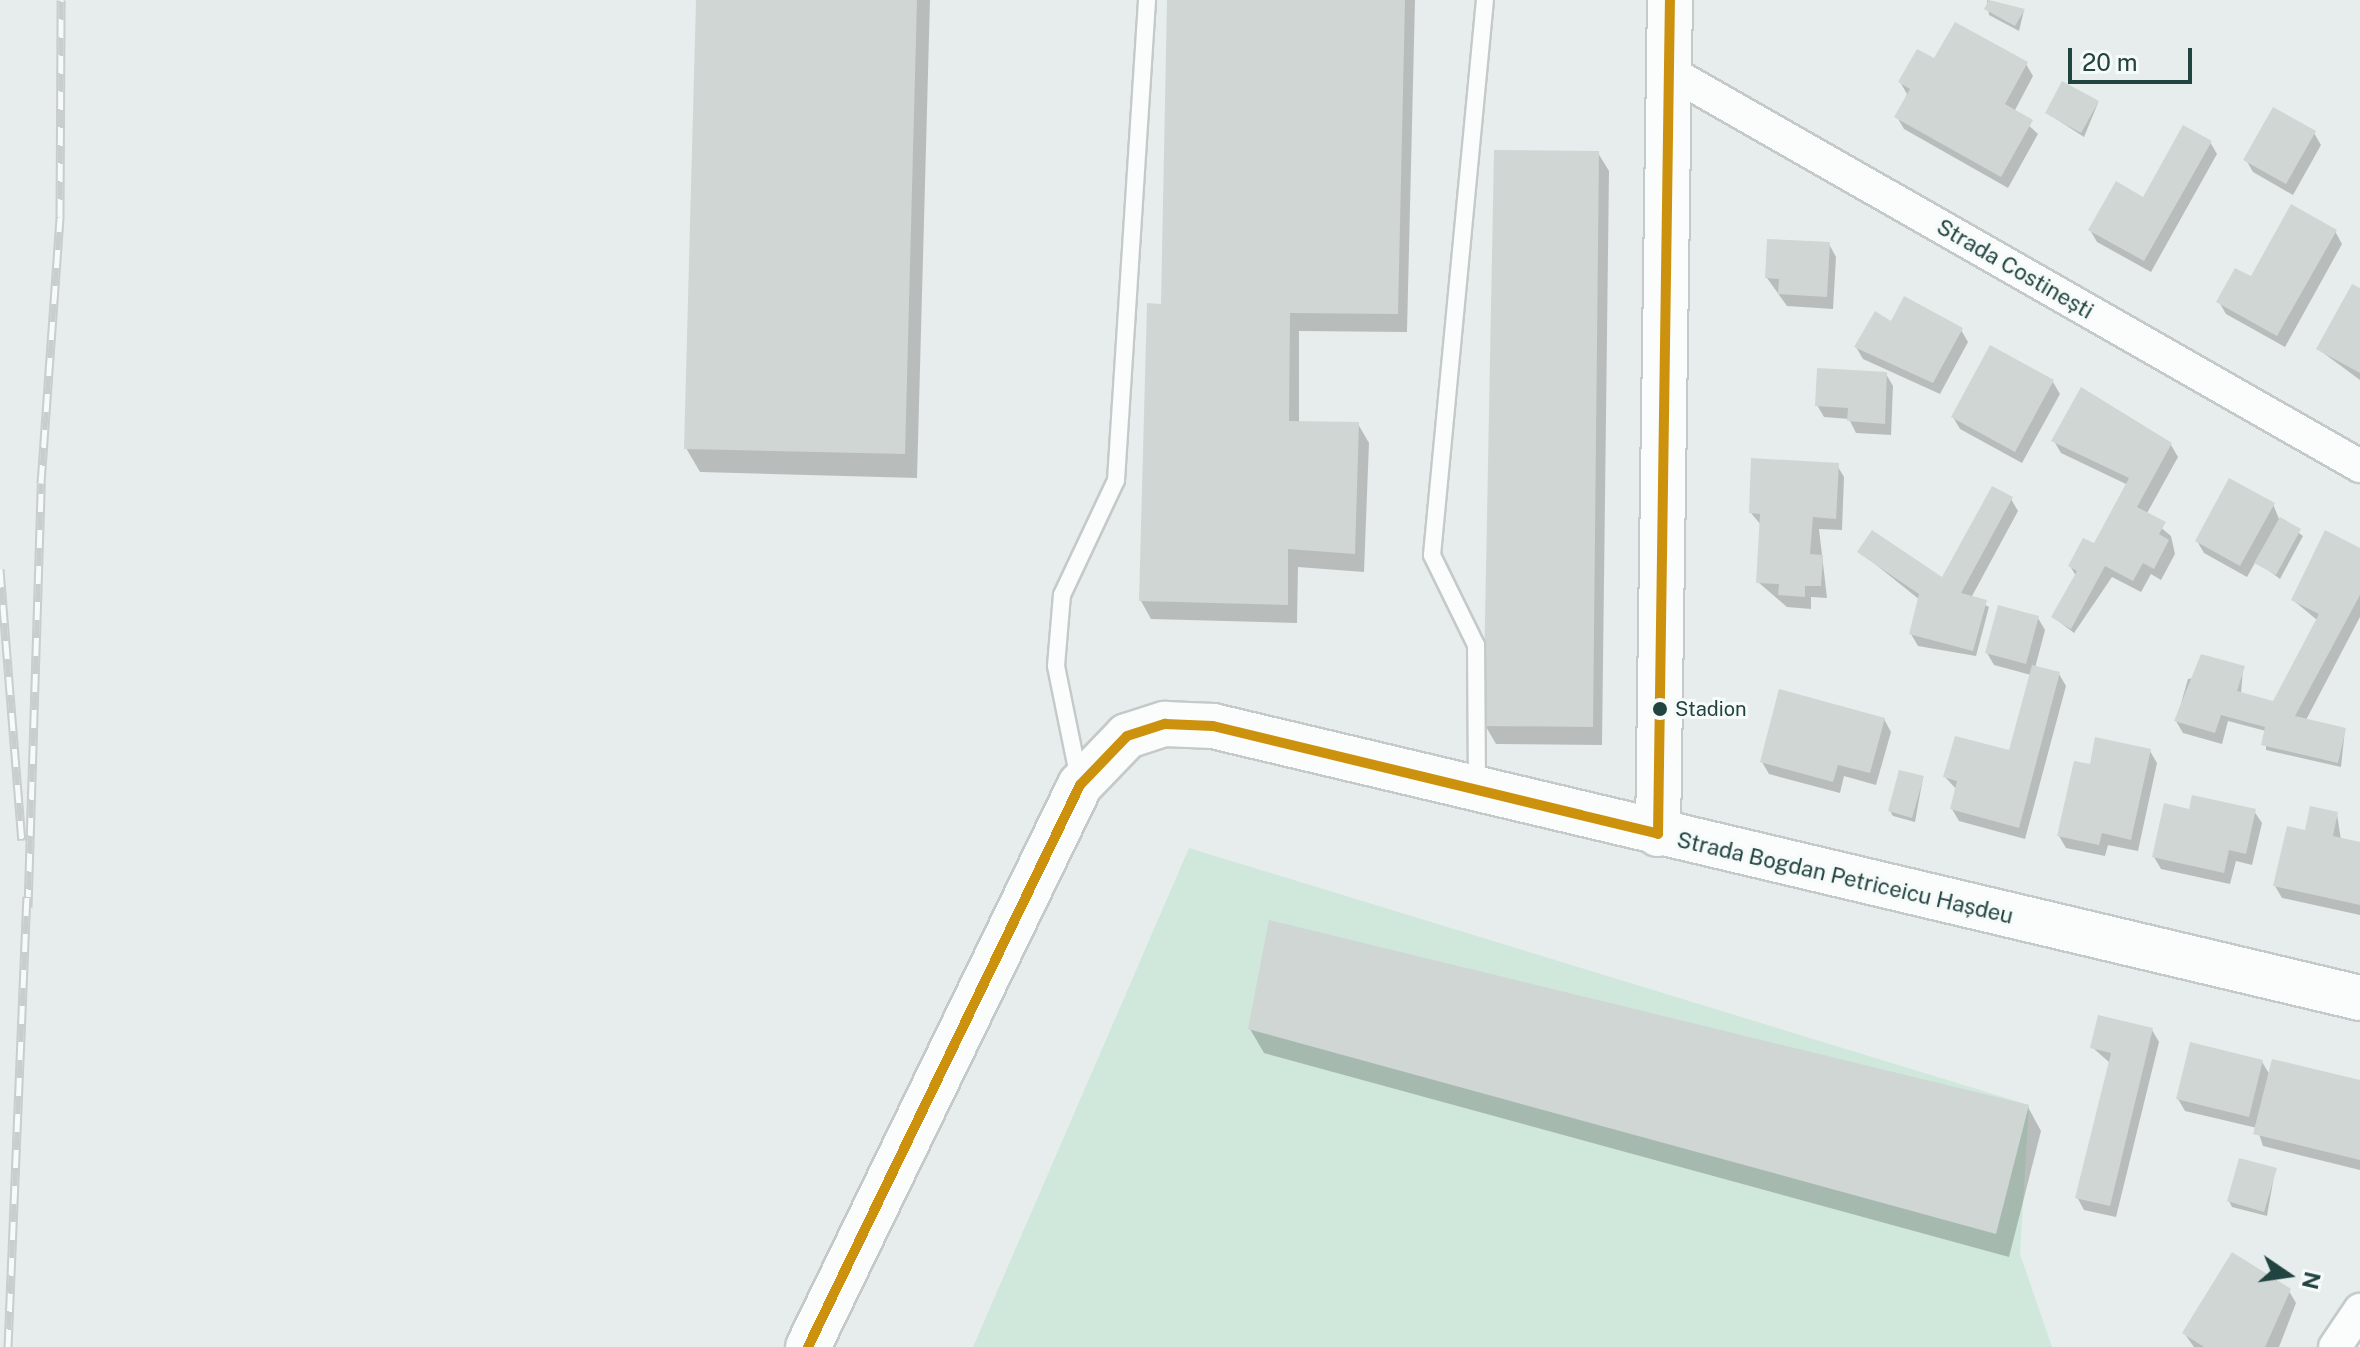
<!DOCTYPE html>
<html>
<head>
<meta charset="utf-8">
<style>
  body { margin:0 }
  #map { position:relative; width:2360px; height:1347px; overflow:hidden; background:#e7edec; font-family:"Public Sans",sans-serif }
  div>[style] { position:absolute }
  .green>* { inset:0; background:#cfe8db }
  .shadow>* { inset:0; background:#0003 }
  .building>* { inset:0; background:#cfd6d4 }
  .roads { filter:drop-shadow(2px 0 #c4cac9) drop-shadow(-2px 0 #c4cac9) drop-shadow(0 2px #c4cac9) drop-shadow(0 -2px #c4cac9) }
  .lane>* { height:16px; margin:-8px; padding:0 8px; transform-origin:8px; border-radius:8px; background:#fbfcfc }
  .street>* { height:32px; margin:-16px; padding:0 16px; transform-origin:16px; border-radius:16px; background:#fbfcfc }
  .secondary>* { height:44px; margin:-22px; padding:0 22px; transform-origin:22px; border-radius:22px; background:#fbfcfc }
  .rail>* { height:9px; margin-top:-4.5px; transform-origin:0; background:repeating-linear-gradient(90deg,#f6fbf9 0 18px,#c8cdcd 0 36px); box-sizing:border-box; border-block:2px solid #c8cdcd }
  .bus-1>* { height:10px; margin:-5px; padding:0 5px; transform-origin:5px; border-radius:5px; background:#cc920d }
  .dots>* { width:22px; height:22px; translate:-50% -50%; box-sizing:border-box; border:4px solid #f6fbf9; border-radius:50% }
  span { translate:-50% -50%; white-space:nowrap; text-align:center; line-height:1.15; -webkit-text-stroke:6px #f6fbf9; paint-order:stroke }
  .bus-label { font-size:20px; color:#214441 }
  .left { translate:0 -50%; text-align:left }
  .street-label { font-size:22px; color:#214441 }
  .north { position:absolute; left:2248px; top:1235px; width:80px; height:80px; -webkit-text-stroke:6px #f6fbf9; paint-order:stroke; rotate:103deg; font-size:22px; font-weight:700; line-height:32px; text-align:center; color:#214441 }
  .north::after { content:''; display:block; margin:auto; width:28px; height:36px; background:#214441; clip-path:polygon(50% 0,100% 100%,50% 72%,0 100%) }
  .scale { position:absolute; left:2068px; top:48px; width:124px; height:36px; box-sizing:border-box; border:4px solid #214441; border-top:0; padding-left:10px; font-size:24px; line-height:28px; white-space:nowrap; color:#214441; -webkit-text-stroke:6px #f6fbf9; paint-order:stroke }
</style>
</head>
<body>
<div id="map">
  <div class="green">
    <i style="clip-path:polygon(1189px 848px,2029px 1105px,2020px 1254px,2052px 1347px,973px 1347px)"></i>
  </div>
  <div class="shadow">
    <i style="clip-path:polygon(698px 0,930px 0,917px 478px,700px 472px,686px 448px)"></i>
    <i style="clip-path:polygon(1169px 0,1415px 0,1407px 332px,1299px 331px,1299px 423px,1358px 424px,1369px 443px,1364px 572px,1298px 567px,1297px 623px,1151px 619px,1141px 601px,1163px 306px)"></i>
    <i style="clip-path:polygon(1987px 0,2024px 10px,2019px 31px,1989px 15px)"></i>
    <i style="clip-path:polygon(1935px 61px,2026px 64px,2033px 76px,2014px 112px,2038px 134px,2008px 188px,1904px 129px,1897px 117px,1907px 94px,1900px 82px)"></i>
    <i style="clip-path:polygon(2098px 103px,2084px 137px,2047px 113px)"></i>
    <i style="clip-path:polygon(2314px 133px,2321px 145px,2293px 195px,2253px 172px,2246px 160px)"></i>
    <i style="clip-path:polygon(2210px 142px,2217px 154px,2151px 272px,2097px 242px,2090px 230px,2143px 199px)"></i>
    <i style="clip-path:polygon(1598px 153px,1609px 171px,1602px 745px,1496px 744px,1485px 725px)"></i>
    <i style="clip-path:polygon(2335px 231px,2342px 244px,2285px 347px,2226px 314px,2219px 302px)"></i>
    <i style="clip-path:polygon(1829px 244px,1836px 257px,1833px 309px,1787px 306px,1767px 278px)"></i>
    <i style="clip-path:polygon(2360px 290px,2360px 380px,2318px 349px)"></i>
    <i style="clip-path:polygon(1891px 323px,1961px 330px,1968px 342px,1940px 394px,1863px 359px,1856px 347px)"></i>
    <i style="clip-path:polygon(1886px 374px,1893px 386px,1891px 435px,1856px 433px,1849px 419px,1824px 417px,1817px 405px)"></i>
    <i style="clip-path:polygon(2053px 382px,2060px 394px,2022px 463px,1960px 429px,1953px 417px)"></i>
    <i style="clip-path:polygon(2054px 441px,2171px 445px,2178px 457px,2146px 515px,2171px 536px,2175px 554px,2161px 580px,2151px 574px,2141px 592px,2112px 577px,2074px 633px,2053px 617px,2076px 576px,2070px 566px,2095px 546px,2128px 485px,2061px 453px)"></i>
    <i style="clip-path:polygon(1837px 465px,1844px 477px,1842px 530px,1819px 529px,1827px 598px,1811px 597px,1811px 609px,1787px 607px,1758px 582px,1761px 525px,1751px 513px)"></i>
    <i style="clip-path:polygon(2011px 499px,2018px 511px,1971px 598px,1989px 607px,1976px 656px,1918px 646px,1911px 634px,1920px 600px,1860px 552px,1943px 579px)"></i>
    <i style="clip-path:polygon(2273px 504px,2279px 519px,2303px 536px,2280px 579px,2256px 561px,2247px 577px,2204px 553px,2197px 541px)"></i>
    <i style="clip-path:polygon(2360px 550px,2360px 617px,2306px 720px,2345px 729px,2341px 767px,2266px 750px,2266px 731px,2228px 721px,2222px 744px,2183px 733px,2176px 721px,2188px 679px,2243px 668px,2241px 694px,2273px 706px,2317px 620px,2293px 600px)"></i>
    <i style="clip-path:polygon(2038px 618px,2045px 630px,2035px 668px,2059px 674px,2066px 686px,2025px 839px,1959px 821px,1952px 809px,1957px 790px,1945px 777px,2010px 753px,2031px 675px,1994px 665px,1987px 653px)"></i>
    <i style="clip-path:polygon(1884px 719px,1891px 732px,1876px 785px,1844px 776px,1840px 793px,1769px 774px,1762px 762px)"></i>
    <i style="clip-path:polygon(2150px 751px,2157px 763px,2138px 851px,2108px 845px,2105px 856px,2066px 848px,2059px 836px,2091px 766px)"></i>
    <i style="clip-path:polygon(1923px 778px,1915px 822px,1893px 816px,1890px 811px)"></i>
    <i style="clip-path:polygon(2191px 811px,2254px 811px,2262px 823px,2252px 865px,2236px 861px,2230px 884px,2161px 869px,2154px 857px)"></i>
    <i style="clip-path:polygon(2337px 814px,2341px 840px,2360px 844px,2360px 915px,2282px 898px,2275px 886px,2306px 833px)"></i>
    <i style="clip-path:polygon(1250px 1029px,2028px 1107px,2041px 1131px,2009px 1257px,1264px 1053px)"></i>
    <i style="clip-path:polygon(2152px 1030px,2159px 1042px,2116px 1217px,2084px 1210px,2077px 1197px,2110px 1063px,2093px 1048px)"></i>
    <i style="clip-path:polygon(2262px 1062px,2270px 1075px,2360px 1082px,2360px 1170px,2263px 1146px,2257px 1128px,2185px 1111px,2178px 1099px)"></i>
    <i style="clip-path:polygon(2275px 1170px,2267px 1216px,2232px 1207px,2229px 1201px)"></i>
    <i style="clip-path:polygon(2289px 1291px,2296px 1303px,2279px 1347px,2194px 1347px,2184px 1333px)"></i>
  </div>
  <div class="building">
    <i style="clip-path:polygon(696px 0,917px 0,905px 454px,684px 449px)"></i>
    <i style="clip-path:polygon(1167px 0,1405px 0,1398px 314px,1290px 313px,1289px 421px,1359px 422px,1355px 554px,1288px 549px,1288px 605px,1139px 601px,1147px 303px,1161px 304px)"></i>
    <i style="clip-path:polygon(1989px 0,2025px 9px,2015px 26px,1984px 9px)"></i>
    <i style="clip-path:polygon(1955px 22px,2028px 62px,2005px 104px,2033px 120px,2001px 177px,1894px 117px,1910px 89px,1898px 82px,1917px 49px,1934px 58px)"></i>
    <i style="clip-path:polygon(2062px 81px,2099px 101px,2081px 133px,2045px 113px)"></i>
    <i style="clip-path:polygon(2273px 107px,2316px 131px,2286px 184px,2243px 160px)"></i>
    <i style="clip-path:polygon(2183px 125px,2212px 141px,2144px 261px,2088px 230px,2116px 181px,2143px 197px)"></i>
    <i style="clip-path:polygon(1494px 150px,1599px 151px,1593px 727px,1483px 726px)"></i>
    <i style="clip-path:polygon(2291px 204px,2337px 230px,2277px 336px,2216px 302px,2235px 268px,2251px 276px)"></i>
    <i style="clip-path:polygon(1767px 239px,1830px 242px,1827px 297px,1778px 294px,1779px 279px,1765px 278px)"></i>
    <i style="clip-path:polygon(2352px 284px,2360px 288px,2360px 373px,2316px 349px)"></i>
    <i style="clip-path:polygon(1904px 296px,1963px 328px,1933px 383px,1854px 347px,1875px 311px,1891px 321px)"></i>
    <i style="clip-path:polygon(1990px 345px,2054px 380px,2015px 452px,1951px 417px)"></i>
    <i style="clip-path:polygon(1817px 368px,1887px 372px,1885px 424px,1847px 421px,1848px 408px,1815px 406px)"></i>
    <i style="clip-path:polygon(2081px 387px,2172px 443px,2137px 507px,2166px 522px,2159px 534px,2169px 540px,2154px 569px,2143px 563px,2133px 581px,2105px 566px,2071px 629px,2051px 617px,2077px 571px,2068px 566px,2083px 538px,2094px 543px,2129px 478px,2051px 441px)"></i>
    <i style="clip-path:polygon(1751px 458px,1839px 463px,1836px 519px,1813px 517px,1810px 554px,1823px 555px,1821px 586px,1805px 586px,1805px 597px,1778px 595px,1779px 584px,1756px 583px,1760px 514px,1749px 513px)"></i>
    <i style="clip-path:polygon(2229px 478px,2275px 503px,2240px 566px,2195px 541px)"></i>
    <i style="clip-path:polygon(1992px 486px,2013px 497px,1961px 593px,1987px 600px,1973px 651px,1909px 634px,1919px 594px,1857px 552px,1872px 530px,1942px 577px)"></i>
    <i style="clip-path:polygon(2280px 517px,2301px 529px,2276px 575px,2254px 563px)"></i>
    <i style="clip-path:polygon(2325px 530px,2360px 548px,2360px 595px,2295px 716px,2346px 728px,2338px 763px,2261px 745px,2265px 727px,2221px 715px,2215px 733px,2174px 721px,2201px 654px,2245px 666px,2237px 691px,2273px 701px,2319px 614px,2291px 600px)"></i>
    <i style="clip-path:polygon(1998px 605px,2039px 616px,2026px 664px,1985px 653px)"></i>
    <i style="clip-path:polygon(2032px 665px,2060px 672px,2019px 828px,1950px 809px,1957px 781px,1943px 777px,1955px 736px,2009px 750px)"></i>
    <i style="clip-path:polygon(1779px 689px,1885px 718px,1870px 773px,1838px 765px,1833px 782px,1760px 762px)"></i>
    <i style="clip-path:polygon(2095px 737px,2151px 749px,2131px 840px,2102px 833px,2099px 845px,2057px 836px,2074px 761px,2090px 764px)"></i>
    <i style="clip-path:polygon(1899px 770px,1924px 776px,1912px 818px,1888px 811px)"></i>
    <i style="clip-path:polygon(2192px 795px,2256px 809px,2246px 854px,2229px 850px,2224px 873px,2152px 857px,2164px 803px,2189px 809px)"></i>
    <i style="clip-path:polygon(2310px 806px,2338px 812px,2333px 836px,2360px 842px,2360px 905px,2273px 886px,2287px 826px,2305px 830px)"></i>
    <i style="clip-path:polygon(1269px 920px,2029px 1105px,1996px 1234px,1248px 1029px)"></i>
    <i style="clip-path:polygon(2098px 1015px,2153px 1028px,2110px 1206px,2075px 1198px,2111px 1053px,2090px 1048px)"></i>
    <i style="clip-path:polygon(2190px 1042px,2263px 1060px,2249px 1117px,2176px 1099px)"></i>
    <i style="clip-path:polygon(2272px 1059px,2360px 1080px,2360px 1160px,2253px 1134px)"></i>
    <i style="clip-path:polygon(2239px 1158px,2277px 1168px,2264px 1212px,2227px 1201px)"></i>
    <i style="clip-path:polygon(2232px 1252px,2291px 1289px,2265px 1347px,2204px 1347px,2182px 1333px)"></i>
  </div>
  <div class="roads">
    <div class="lane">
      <i style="left:1079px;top:779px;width:115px;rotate:-101.5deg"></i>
      <i style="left:1056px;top:666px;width:71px;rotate:-85.2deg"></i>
      <i style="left:1062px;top:595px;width:127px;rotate:-64.8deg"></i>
      <i style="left:1116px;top:480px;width:481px;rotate:-86.3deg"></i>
      <i style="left:1477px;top:785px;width:140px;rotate:-90.4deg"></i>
      <i style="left:1476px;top:645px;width:100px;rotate:-116.1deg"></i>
      <i style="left:1432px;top:555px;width:558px;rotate:-84.55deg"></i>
    </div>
    <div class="street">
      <i style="left:1670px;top:72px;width:795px;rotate:29.73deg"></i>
      <i style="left:2335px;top:1347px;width:45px;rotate:-56deg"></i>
    </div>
    <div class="secondary">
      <i style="left:1658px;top:834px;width:834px;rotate:-89.18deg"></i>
      <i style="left:808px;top:1347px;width:624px;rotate:-64.17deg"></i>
      <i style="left:1080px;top:785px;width:68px;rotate:-46.2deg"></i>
      <i style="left:1127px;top:736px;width:40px;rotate:-18deg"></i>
      <i style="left:1165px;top:724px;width:48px;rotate:2.4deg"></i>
      <i style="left:1213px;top:726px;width:1179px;rotate:13.34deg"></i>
    </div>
  </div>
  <div class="rail">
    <i style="left:0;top:569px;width:272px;rotate:85.4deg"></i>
    <i style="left:28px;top:907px;width:424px;rotate:-88.2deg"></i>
    <i style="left:41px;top:483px;width:267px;rotate:-85.9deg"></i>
    <i style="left:60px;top:217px;width:217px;rotate:-89.7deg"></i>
    <i style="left:8px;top:1347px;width:451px;rotate:-87.6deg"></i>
  </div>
  <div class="bus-1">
    <i style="left:808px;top:1347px;width:624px;rotate:-64.17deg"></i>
    <i style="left:1080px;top:785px;width:68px;rotate:-46.2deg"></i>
    <i style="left:1127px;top:736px;width:40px;rotate:-18deg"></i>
    <i style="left:1165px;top:724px;width:48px;rotate:2.4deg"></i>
    <i style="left:1213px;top:726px;width:458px;rotate:13.6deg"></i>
    <i style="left:1658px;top:834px;width:834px;rotate:-89.18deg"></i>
  </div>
  <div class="dots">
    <i style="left:1660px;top:709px;background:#214441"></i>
  </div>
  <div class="bus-label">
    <span class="left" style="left:1675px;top:709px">Stadion</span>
  </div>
  <div class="street-label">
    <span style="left:2015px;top:269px;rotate:30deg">Strada Costinești</span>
    <span style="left:1845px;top:878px;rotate:13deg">Strada Bogdan Petriceicu Hașdeu</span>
  </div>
  <div class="north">N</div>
  <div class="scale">20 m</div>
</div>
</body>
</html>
